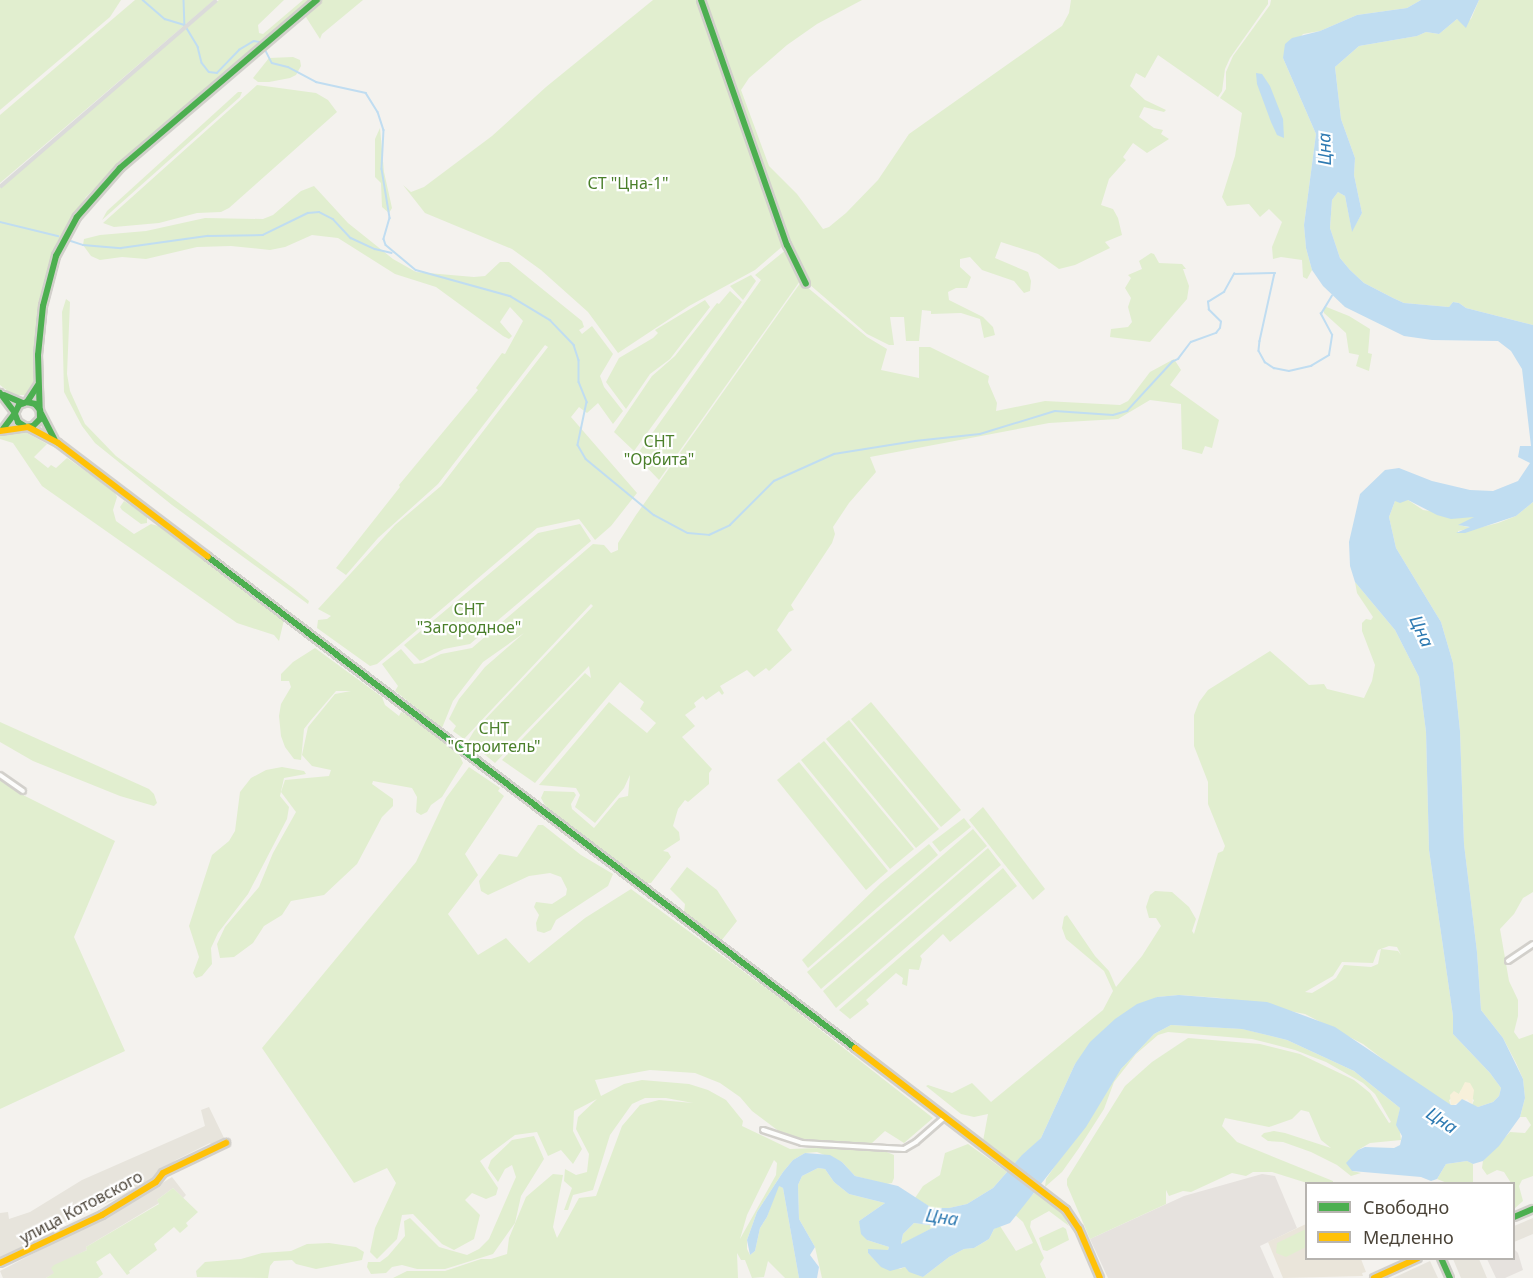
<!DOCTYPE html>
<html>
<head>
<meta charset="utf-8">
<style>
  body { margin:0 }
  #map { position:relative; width:1533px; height:1278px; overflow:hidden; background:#f4f2ee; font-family:"Noto Sans",sans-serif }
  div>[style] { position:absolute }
  .residential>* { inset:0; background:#e7e4dc }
  .industrial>* { inset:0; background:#e6e2de }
  .education>* { inset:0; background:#eae5da }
  .green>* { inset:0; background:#e1eecf }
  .sand>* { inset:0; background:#f7f0da }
  .water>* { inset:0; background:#c0ddf1 }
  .stream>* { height:1.5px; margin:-0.75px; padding:0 0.75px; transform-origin:0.75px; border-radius:0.75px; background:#c0ddf1 }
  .roads { filter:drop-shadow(2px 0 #d2d0cb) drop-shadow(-2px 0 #d2d0cb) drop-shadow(0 2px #d2d0cb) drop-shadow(0 -2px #d2d0cb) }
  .street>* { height:4px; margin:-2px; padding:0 2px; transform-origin:2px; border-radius:2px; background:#fdfdfc }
  .fast>* { height:6px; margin:-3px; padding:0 3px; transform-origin:3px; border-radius:3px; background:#4caf50 }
  .slow>* { height:6px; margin:-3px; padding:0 3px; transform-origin:3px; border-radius:3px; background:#ffc107 }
  .rail>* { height:4px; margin-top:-2px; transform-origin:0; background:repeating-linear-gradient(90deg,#fff 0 4.5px,#dbdbda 0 9px); box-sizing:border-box; border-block:2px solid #dbdbda }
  span { translate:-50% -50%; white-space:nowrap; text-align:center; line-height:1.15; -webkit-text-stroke:4.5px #fff; paint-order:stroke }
  .park-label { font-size:16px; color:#4a7f2a }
  .street-label { font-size:16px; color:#4b4439 }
  .water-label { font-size:18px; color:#2e7ab2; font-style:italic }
  .legend { position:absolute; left:1305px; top:1182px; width:210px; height:78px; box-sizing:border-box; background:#fff; border:2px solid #b7b4b0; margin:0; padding:8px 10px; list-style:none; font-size:18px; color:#4b4439 }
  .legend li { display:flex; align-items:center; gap:12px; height:30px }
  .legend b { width:30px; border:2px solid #b7b4b0 }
</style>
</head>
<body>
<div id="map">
  <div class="residential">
    <i style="clip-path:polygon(209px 1107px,225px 1140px,212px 1146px,210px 1143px,176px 1160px,134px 1191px,63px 1223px,18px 1249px,19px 1251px,0 1258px,0 1213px,8px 1212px,9px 1219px,30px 1212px,82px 1180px,205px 1126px,201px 1110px)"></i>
    <i style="clip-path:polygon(172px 1177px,186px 1195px,183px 1198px,173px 1188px,157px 1200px,159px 1203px,86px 1247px,87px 1250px,55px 1266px,55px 1273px,46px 1278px,3px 1278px,0 1271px,130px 1203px)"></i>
    <i style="clip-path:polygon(1533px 1218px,1533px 1234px,1514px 1242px,1514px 1226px)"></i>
    <i style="clip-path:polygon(1453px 1259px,1479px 1259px,1487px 1278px,1461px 1278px)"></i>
    <i style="clip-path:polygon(1430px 1261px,1438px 1278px,1393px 1278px)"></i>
  </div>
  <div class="industrial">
    <i style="clip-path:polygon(1262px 1174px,1275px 1176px,1297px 1228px,1260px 1246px,1274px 1278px,1108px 1278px,1090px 1239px,1184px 1196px)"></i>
    <i style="clip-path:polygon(1514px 1249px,1518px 1253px,1523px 1270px,1505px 1278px,1496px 1278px,1487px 1259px,1514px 1258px)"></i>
  </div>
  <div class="education">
    <i style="clip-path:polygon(1306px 1224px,1306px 1258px,1361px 1259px,1366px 1272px,1362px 1273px,1363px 1276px,1283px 1278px,1268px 1242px)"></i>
  </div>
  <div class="green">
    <i style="clip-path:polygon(0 0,121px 0,110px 17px,0 110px)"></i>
    <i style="clip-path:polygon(135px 0,214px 0,0 183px,0 115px)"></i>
    <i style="clip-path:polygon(219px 0,284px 0,258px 25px,259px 33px,263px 34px,303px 0,309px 0,108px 175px,86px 197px,58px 241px,45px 278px,38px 316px,34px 386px,28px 395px,13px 395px,0 385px,0 187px)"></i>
    <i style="clip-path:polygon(319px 0,363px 0,322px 34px,320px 39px,304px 14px)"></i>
    <i style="clip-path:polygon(653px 0,698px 0,784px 245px,755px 270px,689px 306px,618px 353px,588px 312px,541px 270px,512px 249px,425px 213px,403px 185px,411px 192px,424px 187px,492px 136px,546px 87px)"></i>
    <i style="clip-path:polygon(704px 0,862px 0,817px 24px,787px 45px,749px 78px,741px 90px,769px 166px,797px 194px,823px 229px,829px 227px,846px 213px,878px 180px,909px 134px,1062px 26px,1069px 13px,1071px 0,1268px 0,1268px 4px,1230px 58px,1225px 69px,1222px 91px,1218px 97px,1158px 55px,1145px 78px,1136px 73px,1130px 86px,1145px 100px,1166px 110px,1164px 112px,1144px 107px,1139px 117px,1154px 128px,1163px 130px,1161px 134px,1169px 139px,1147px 153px,1133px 143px,1123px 157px,1126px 160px,1109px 179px,1101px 205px,1113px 209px,1118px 218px,1122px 235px,1105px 242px,1110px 248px,1075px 265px,1059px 269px,1038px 254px,1001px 242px,995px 258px,1028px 272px,1031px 281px,1030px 291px,1024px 293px,1014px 281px,982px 270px,970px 257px,960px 259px,960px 267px,971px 277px,967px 288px,956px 288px,948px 292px,949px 300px,983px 317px,993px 327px,995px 335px,984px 338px,980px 319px,961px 313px,931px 314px,931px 311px,922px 310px,919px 341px,906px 341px,904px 317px,890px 317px,894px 345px,889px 345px,867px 334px,802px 278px)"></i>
    <i style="clip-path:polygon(1271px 0,1421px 0,1407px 8px,1357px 15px,1320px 31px,1303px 34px,1283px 58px,1316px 134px,1304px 225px,1306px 248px,1312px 270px,1307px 279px,1303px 277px,1302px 260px,1281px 257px,1273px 259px,1272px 247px,1282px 222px,1269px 209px,1260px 217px,1249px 204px,1227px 206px,1222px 197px,1235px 156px,1242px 113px,1220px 98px,1226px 89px,1226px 72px,1233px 56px,1270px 5px)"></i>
    <i style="clip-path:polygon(1479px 0,1533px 0,1533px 325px,1466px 308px,1459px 303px,1453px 302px,1449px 307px,1404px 303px,1393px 298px,1364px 283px,1350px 270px,1340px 258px,1330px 228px,1332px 200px,1338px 192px,1345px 196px,1352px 231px,1362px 213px,1354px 175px,1355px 158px,1341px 119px,1335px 67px,1359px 46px,1417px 36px,1426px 32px,1439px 34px,1457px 19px,1463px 23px,1471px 19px)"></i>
    <i style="clip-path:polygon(293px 57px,300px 60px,301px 66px,296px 75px,290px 78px,269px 82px,258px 82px,253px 78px,269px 58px)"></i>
    <i style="clip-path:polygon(257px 85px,316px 93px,328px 100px,337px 112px,229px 208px,221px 212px,197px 213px,159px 223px,114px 227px,103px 223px)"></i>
    <i style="clip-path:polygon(238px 92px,242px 92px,240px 97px,102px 220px,107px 211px)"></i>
    <i style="clip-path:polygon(380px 128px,384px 172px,392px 208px,389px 213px,382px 207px,381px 183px,375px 177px,375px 139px)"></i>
    <i style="clip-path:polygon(314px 186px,348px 223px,393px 259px,416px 272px,474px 277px,485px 276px,500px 262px,509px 262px,582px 321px,584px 327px,579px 330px,582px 334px,592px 326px,613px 354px,600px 376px,604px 387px,623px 411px,613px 424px,598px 403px,587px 413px,579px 407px,571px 417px,637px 493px,611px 526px,595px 540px,579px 519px,537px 528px,377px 664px,370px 666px,317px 628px,318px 620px,327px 619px,331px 616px,318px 609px,395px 525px,441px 486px,548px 347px,545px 345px,438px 484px,378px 538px,346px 575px,336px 568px,400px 487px,399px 485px,478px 390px,476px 388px,502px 353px,505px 354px,523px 321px,510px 307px,500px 322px,512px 336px,509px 339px,503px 336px,436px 287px,395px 274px,338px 238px,312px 235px,285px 247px,270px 250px,231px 246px,197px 247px,146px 259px,122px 257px,100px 260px,91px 256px,83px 245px,84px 239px,100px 235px,146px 231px,205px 218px,263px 219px,273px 215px,301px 191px)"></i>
    <i style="clip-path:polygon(787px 249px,800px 281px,659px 480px,636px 456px,761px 280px,755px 275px)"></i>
    <i style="clip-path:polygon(1151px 253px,1154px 254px,1159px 263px,1182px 264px,1186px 269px,1183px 269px,1189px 286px,1187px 299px,1150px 342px,1110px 337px,1111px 329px,1128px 327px,1132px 322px,1128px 307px,1131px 298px,1125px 288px,1131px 278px,1128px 275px,1142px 269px,1139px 261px)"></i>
    <i style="clip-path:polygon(751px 275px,756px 281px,743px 300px,730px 286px)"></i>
    <i style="clip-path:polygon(801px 282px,867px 337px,887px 349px,881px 370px,919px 378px,919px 347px,930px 347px,989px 376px,988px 382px,997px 403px,996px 411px,1045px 401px,1120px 405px,1128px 401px,1150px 372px,1174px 359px,1181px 370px,1170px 385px,1219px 420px,1212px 448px,1205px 446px,1202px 454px,1182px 449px,1181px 404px,1150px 400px,1118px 419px,1049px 423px,870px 457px,876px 472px,849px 503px,833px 527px,835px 534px,832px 543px,791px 605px,794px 610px,789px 612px,777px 630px,792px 650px,769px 671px,766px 668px,754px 677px,747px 670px,720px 686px,724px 693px,722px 695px,719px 691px,706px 700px,703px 696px,694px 703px,696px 707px,685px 715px,695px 726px,682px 737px,712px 769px,709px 773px,709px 784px,688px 802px,685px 800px,678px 809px,673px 826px,679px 832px,680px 840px,663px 851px,668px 852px,671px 857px,651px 883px,646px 883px,546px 807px,541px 798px,544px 791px,574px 792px,576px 795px,571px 804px,572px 809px,594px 828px,619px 798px,628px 796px,630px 775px,624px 788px,595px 823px,575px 807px,580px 795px,576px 788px,539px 785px,609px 702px,647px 733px,656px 723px,640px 709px,644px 702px,620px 682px,535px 783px,502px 760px,585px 673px,591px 678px,589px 666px,495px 763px,468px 741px,474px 731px,593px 606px,591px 604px,464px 739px,453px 731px,456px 726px,449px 719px,459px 699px,485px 667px,524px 633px,483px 662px,453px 701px,442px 728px,395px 691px,398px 686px,382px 664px,401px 649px,414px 664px,423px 663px,441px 654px,472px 648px,593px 544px,604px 545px,611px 553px,618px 550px,618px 543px,636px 515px)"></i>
    <i style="clip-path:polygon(730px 291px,742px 302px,634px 451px,614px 432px,652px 376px,675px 356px,717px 303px,719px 304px)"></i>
    <i style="clip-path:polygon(66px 299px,70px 302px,67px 374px,70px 391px,85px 424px,116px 456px,293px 588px,309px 601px,308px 604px,172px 505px,95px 443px,82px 426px,64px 392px,62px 312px)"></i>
    <i style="clip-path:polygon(705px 300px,710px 307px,670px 359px,650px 374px,626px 409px,606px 382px,619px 358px,653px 338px,658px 333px,655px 330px)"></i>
    <i style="clip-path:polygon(1324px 306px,1349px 316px,1370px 329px,1368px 353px,1372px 354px,1369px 371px,1356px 366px,1359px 355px,1349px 353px,1346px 333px,1324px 313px)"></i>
    <i style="clip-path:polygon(25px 432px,47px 444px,34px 457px,48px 468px,51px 465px,56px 468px,67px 458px,114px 491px,117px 497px,113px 510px,116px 521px,134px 534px,151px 524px,162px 527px,284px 620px,279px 641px,274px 635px,237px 623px,42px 486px,13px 443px,0 439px,0 435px)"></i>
    <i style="clip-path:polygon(1408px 500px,1423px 510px,1476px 517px,1459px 525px,1472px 528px,1458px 531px,1458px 533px,1498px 523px,1516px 516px,1533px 502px,1533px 892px,1523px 898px,1514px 914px,1500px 929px,1509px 981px,1518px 1000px,1518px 1016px,1514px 1032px,1519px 1039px,1533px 1034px,1533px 1176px,1522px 1180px,1519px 1186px,1523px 1201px,1514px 1209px,1514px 1184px,1511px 1183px,1504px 1172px,1497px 1170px,1487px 1175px,1482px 1168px,1483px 1161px,1510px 1132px,1525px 1133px,1531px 1125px,1526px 1117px,1520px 1117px,1525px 1098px,1523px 1079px,1516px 1063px,1503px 1038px,1481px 1010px,1477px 952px,1464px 844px,1460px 731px,1453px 663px,1441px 622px,1396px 548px,1389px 517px,1395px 501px)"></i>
    <i style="clip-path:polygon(124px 501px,147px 516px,147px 523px,141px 524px,122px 510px,120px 507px)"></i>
    <i style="clip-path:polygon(580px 524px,591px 541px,470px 644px,444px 649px,420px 661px,404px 645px,538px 533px)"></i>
    <i style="clip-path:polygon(evenodd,1355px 582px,1395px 630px,1419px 677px,1426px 732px,1429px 850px,1453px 1016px,1453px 1034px,1490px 1073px,1501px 1088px,1499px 1096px,1493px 1102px,1478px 1107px,1472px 1105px,1474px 1100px,1461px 1090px,1459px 1094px,1449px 1100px,1451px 1106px,1417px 1085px,1363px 1044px,1305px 1014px,1221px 998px,1179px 995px,1157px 997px,1075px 1064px,1041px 1138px,1014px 1164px,983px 1141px,988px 1114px,974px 1117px,961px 1114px,926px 1086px,928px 1085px,952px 1093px,972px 1083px,991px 1102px,1103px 1010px,1113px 991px,1104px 971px,1066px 939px,1062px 928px,1064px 917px,1067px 915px,1095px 956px,1109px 971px,1116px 987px,1142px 956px,1161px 926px,1156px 918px,1149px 918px,1146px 907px,1150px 895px,1155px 891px,1172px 892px,1189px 907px,1196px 919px,1192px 931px,1194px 934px,1218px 853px,1223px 851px,1225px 846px,1208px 804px,1208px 782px,1194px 746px,1194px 715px,1199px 702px,1208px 690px,1270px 651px,1309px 685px,1324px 684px,1327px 689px,1364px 698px,1372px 681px,1375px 665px,1362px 631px,1362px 623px,1366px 619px,1371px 620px,1373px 617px,1357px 593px,1355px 582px,1389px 946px,1397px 947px,1401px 955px,1398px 951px,1381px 949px,1378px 964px,1371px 967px,1344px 965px,1336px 978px,1324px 986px,1312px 993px,1305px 992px,1333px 976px,1342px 962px,1373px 963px,1378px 950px,1389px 946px)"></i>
    <i style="clip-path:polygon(315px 648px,382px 697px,385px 705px,399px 716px,401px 712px,408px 715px,459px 754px,463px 763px,442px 797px,431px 805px,427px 812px,421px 815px,416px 812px,417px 797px,412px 788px,373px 781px,372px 784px,393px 799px,393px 806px,382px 817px,357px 864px,324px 895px,291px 901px,282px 915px,264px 926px,253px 943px,234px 957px,220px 958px,217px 944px,225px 927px,259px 887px,273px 853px,296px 812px,281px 792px,285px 780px,329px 776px,331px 770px,312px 766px,302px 755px,308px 727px,335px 694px,351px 691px,336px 691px,311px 720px,304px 729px,301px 760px,294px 759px,285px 747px,281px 736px,279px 716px,281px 704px,291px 687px,289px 681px,281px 681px,281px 674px,293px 662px)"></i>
    <i style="clip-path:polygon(871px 702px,961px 810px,941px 827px,851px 719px)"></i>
    <i style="clip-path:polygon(849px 720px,939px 829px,916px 848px,826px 739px)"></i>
    <i style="clip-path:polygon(0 722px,149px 789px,154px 794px,157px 803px,154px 806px,120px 796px,33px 761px,0 742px)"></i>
    <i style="clip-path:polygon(824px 741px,914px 849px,890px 869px,801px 760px)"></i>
    <i style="clip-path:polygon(799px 762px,888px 871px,866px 890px,777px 780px)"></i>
    <i style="clip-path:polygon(282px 767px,304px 771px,306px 774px,284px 778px,280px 796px,289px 807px,287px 819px,248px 894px,218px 933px,211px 948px,212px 964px,202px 976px,196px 978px,193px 973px,199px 957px,189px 926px,212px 855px,229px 841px,235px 831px,240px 792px,251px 778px,266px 770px)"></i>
    <i style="clip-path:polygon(evenodd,469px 767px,500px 788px,498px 791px,504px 796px,465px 854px,478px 875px,448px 914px,478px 955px,506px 938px,529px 963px,585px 918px,631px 889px,781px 999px,933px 1118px,904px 1143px,885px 1131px,872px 1143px,815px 1141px,790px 1138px,780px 1132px,752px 1111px,740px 1097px,720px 1083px,695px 1073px,650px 1070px,595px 1080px,601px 1096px,624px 1084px,642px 1080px,689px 1084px,708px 1090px,726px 1100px,743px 1121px,742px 1126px,790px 1149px,847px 1147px,882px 1150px,894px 1155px,894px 1178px,892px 1183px,886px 1184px,855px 1176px,842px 1162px,817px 1152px,805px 1153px,793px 1160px,783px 1172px,757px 1212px,747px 1240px,747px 1249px,750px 1255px,755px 1251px,760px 1228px,767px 1217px,778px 1185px,783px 1188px,799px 1278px,785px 1278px,768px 1261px,764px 1277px,752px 1278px,745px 1260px,741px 1260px,737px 1253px,738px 1278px,393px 1278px,407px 1271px,445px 1271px,481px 1259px,491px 1259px,507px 1254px,509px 1238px,526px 1197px,553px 1174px,563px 1175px,553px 1227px,557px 1238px,579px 1198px,596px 1196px,622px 1126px,640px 1105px,659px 1100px,693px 1103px,666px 1098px,645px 1098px,632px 1104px,610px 1135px,593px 1190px,573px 1195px,568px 1210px,564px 1210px,572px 1188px,564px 1181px,565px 1169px,576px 1175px,587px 1172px,589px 1154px,576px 1129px,578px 1117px,597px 1099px,574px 1111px,573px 1131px,582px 1149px,573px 1164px,561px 1150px,548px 1156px,537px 1132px,515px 1135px,480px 1161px,498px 1188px,496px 1195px,486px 1199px,472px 1193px,465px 1200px,480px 1215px,474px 1239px,454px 1250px,442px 1244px,413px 1214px,402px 1215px,397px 1239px,377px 1259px,370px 1252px,375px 1228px,396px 1183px,387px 1168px,354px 1183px,262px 1048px,416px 862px,446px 798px,469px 767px,774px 1160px,777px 1163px,776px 1175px,740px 1239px,747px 1215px,774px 1160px)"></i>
    <i style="clip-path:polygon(0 778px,21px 794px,115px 841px,74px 937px,125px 1051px,0 1109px)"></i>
    <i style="clip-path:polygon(983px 807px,1045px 889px,1033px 900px,969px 820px)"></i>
    <i style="clip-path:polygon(964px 818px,971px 827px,940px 852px,932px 842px)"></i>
    <i style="clip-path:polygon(538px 825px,543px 825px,581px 855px,613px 874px,608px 886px,556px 920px,551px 930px,544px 933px,537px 931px,536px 923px,539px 915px,534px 907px,536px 902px,552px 904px,566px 895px,567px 889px,561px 877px,550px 873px,529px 876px,488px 895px,481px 891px,479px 881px,499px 854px,517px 857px)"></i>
    <i style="clip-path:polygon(973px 829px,987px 846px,821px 989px,807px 972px)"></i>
    <i style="clip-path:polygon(929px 844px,938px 855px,808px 968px,802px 960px,880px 884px)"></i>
    <i style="clip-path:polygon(988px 848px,1001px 865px,836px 1008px,823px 991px)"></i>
    <i style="clip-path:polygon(687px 867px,717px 890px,737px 921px,721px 941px,684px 912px,685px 904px,670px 889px)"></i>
    <i style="clip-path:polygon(1003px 868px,1017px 886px,950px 942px,943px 934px,920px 956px,922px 959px,919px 970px,909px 969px,907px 986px,902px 984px,903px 978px,896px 973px,866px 1000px,869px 1004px,850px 1019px,839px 1010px)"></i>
    <i style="clip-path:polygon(1171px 1025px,1243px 1029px,1287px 1040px,1354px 1071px,1400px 1108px,1398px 1118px,1401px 1140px,1370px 1143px,1358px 1150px,1352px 1171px,1361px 1173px,1351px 1176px,1337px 1165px,1311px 1152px,1283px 1142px,1268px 1141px,1261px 1136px,1264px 1133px,1274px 1131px,1285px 1133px,1331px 1148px,1321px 1140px,1309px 1112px,1301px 1110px,1292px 1119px,1269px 1127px,1225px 1118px,1222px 1126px,1237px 1142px,1333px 1181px,1333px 1183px,1307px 1183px,1272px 1172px,1253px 1172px,1246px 1176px,1232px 1173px,1191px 1192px,1183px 1191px,1169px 1196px,1166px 1190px,1166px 1204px,1090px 1239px,1067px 1185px,1067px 1179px,1125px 1086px,1152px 1062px,1188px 1038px,1260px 1044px,1300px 1054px,1354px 1080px,1370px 1093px,1389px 1123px,1391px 1122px,1375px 1094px,1363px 1083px,1326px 1062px,1295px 1050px,1252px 1039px,1168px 1032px,1158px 1035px,1136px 1054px,1114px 1082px,1104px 1109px,1079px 1148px,1062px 1172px,1045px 1187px,1046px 1179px,1121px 1069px,1154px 1034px)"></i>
    <i style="clip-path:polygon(534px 1136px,544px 1159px,521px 1196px,515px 1223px,493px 1254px,445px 1269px,417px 1269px,402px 1265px,392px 1267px,386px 1273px,371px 1274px,367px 1267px,368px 1262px,380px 1262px,388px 1256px,405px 1236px,404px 1221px,410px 1218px,439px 1247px,467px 1255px,479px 1249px,489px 1239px,516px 1177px,512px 1165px,505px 1169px,498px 1182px,488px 1168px,491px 1160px,512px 1140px)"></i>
    <i style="clip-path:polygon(968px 1144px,1007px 1172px,993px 1188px,967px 1204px,949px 1208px,932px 1208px,915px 1198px,923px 1186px,940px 1175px,945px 1153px)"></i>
    <i style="clip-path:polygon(1467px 1161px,1473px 1164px,1473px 1183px,1447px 1183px,1437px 1179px,1446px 1164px)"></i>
    <i style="clip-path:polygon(818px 1168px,825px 1169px,834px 1182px,849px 1194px,885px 1203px,859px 1221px,867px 1240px,889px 1247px,888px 1250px,868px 1253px,874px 1259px,900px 1269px,905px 1267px,923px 1277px,949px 1257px,964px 1249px,974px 1248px,989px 1239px,994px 1229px,1000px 1226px,1016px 1251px,1033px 1243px,1023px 1222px,1014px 1214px,1035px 1192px,1062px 1213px,1069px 1226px,1049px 1211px,1031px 1221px,1030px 1227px,1044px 1258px,1040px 1264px,1046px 1278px,822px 1278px,815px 1247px,799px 1219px,798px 1185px,802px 1176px)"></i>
    <i style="clip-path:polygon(173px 1188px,198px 1212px,186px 1223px,188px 1226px,180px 1233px,174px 1227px,154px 1244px,157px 1250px,129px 1271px,130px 1273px,127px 1275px,110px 1253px,96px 1262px,103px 1274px,98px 1278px,46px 1278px,54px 1273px,51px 1268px,54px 1265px,87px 1250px,86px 1247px,159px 1204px,157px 1200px)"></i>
    <i style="clip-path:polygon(914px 1223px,936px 1226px,901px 1245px,903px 1234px)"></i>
    <i style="clip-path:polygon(1063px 1227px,1066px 1229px,1069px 1240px,1047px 1251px,1043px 1250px,1039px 1238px)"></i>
    <i style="clip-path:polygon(1306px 1229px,1306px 1247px,1286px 1257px,1276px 1253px,1277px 1243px)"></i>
    <i style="clip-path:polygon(329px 1243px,356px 1247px,364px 1252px,362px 1260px,316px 1269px,296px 1264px,292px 1260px,274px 1261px,270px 1266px,268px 1278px,197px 1277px,196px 1271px,205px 1262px,241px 1259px,262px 1253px,291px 1251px,307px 1244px)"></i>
  </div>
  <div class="sand">
    <i style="clip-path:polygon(1465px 1082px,1470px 1083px,1474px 1090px,1472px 1105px,1467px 1099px,1451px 1106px,1450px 1095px,1454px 1091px,1459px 1094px)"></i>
  </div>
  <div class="water">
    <i style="clip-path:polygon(evenodd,1421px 0,1479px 0,1466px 28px,1457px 19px,1439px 34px,1426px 32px,1417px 36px,1359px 46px,1335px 67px,1341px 119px,1355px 158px,1354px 175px,1362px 213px,1352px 232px,1345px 196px,1338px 192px,1332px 200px,1330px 228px,1340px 258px,1350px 270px,1364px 283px,1393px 298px,1404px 303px,1449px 307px,1453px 302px,1459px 303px,1466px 308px,1533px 325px,1533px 502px,1516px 516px,1465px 533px,1456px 533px,1470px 527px,1458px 525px,1474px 517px,1451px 519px,1437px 515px,1408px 500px,1400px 503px,1395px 501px,1389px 517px,1396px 548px,1441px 622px,1453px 663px,1460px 731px,1464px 844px,1477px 952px,1481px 1010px,1503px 1038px,1523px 1079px,1525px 1098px,1520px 1117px,1499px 1146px,1483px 1161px,1473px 1164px,1467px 1161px,1446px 1164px,1437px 1179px,1431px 1181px,1421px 1177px,1352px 1171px,1346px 1163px,1358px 1150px,1365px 1147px,1394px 1148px,1400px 1145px,1402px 1136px,1396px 1125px,1400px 1108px,1354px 1071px,1287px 1040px,1242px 1029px,1171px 1025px,1154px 1034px,1121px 1069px,1086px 1127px,1010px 1223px,994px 1229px,989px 1239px,974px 1248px,964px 1249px,949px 1257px,923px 1277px,909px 1272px,905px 1267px,890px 1271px,881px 1267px,868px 1253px,868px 1249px,888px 1250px,889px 1247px,867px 1240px,861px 1234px,859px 1221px,885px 1203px,849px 1194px,834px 1182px,825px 1169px,818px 1168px,802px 1176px,798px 1185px,799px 1219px,815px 1247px,810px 1255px,819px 1267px,817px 1278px,799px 1278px,783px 1188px,779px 1186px,767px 1217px,760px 1228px,755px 1251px,750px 1255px,747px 1240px,757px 1212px,783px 1172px,793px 1160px,805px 1153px,830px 1155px,842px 1162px,855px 1176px,898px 1186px,932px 1208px,949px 1208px,967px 1204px,993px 1188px,1022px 1155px,1041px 1138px,1075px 1064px,1090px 1042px,1115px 1019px,1137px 1004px,1157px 997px,1179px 995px,1267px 1002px,1335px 1027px,1451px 1105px,1456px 1105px,1462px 1099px,1478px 1107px,1493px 1102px,1499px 1096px,1501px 1088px,1490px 1073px,1453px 1034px,1453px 1016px,1429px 850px,1426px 732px,1419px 677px,1395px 630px,1355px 582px,1350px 566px,1349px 542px,1360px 494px,1385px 470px,1399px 468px,1432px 481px,1470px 490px,1493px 491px,1518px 481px,1530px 463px,1518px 457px,1520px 446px,1531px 446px,1522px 369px,1511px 351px,1498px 341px,1432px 340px,1404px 336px,1345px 307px,1323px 286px,1312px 270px,1306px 248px,1304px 225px,1316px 134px,1283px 58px,1285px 44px,1292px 38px,1320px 31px,1357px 15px,1407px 8px,1421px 0,914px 1223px,936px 1226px,901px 1244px,903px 1234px,914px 1223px)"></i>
    <i style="clip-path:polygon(1256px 73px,1262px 74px,1270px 86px,1283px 119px,1284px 138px,1277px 135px,1271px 122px,1257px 84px)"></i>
  </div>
  <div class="stream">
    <i style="left:143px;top:0;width:29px;rotate:41deg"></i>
    <i style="left:165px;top:19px;width:21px;rotate:17deg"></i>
    <i style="left:184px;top:0;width:25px;rotate:88deg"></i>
    <i style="left:185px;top:25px;width:26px;rotate:59deg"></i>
    <i style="left:198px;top:47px;width:16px;rotate:76deg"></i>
    <i style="left:202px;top:63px;width:11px;rotate:52deg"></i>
    <i style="left:209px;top:72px;width:8px;rotate:7deg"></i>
    <i style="left:217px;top:73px;width:32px;rotate:-46deg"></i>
    <i style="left:239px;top:50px;width:17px;rotate:-31deg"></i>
    <i style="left:254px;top:41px;width:5px;rotate:11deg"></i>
    <i style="left:266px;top:51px;width:13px;rotate:63deg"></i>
    <i style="left:272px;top:63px;width:16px;rotate:14deg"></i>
    <i style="left:288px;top:67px;width:32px;rotate:28deg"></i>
    <i style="left:316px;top:82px;width:51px;rotate:12.4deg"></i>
    <i style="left:366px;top:93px;width:22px;rotate:58deg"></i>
    <i style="left:378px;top:112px;width:19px;rotate:72deg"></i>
    <i style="left:384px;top:130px;width:39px;rotate:93deg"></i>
    <i style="left:382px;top:169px;width:50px;rotate:80.7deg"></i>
    <i style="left:390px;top:218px;width:22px;rotate:106deg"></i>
    <i style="left:384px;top:239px;width:6px;rotate:72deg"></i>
    <i style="left:386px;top:245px;width:39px;rotate:40deg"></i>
    <i style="left:416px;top:270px;width:98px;rotate:15.5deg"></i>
    <i style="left:510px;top:296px;width:47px;rotate:31deg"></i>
    <i style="left:550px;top:320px;width:35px;rotate:46deg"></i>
    <i style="left:574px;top:345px;width:16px;rotate:72deg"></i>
    <i style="left:579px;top:360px;width:22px;rotate:90deg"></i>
    <i style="left:579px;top:382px;width:22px;rotate:68deg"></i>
    <i style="left:587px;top:402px;width:44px;rotate:101.8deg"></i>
    <i style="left:578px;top:445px;width:16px;rotate:60deg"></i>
    <i style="left:586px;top:459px;width:88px;rotate:39.5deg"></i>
    <i style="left:654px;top:515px;width:38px;rotate:28deg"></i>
    <i style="left:688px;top:533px;width:21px;rotate:5deg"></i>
    <i style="left:709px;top:535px;width:23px;rotate:-25deg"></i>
    <i style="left:730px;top:525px;width:62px;rotate:-45deg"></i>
    <i style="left:774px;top:481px;width:66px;rotate:-24.2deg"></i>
    <i style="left:834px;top:454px;width:82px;rotate:-9.1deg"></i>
    <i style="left:915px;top:441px;width:65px;rotate:-6.1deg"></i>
    <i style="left:980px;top:434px;width:78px;rotate:-17deg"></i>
    <i style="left:1055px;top:411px;width:58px;rotate:3.9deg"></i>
    <i style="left:1113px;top:415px;width:15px;rotate:-16deg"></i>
    <i style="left:1127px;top:411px;width:67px;rotate:-47.4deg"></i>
    <i style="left:1172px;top:362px;width:7px;rotate:-27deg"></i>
    <i style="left:1178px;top:359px;width:21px;rotate:-53deg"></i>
    <i style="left:1191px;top:342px;width:27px;rotate:-20deg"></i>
    <i style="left:1216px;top:333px;width:6px;rotate:-51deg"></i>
    <i style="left:1220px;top:328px;width:6px;rotate:-81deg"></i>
    <i style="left:1221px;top:322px;width:17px;rotate:-135deg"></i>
    <i style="left:1209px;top:310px;width:8px;rotate:-97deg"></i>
    <i style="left:1208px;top:302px;width:19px;rotate:-32deg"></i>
    <i style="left:1224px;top:292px;width:21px;rotate:-61deg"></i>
    <i style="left:1234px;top:274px;width:41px;rotate:-1.4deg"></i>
    <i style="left:1275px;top:273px;width:70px;rotate:102.4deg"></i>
    <i style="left:1260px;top:341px;width:10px;rotate:96deg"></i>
    <i style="left:1259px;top:351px;width:13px;rotate:61deg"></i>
    <i style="left:1265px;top:362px;width:11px;rotate:34deg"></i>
    <i style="left:1274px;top:368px;width:15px;rotate:11deg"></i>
    <i style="left:1289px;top:371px;width:23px;rotate:-13deg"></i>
    <i style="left:1311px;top:366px;width:21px;rotate:-31deg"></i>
    <i style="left:1329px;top:355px;width:20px;rotate:-81deg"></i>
    <i style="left:1332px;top:335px;width:24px;rotate:-118deg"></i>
    <i style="left:1321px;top:314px;width:21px;rotate:-59deg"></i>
    <i style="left:0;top:222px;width:60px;rotate:13.6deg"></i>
    <i style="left:68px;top:240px;width:16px;rotate:18deg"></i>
    <i style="left:83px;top:245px;width:38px;rotate:5deg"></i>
    <i style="left:121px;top:248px;width:88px;rotate:-7.9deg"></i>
    <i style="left:208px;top:236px;width:55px;rotate:-1deg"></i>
    <i style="left:263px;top:235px;width:50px;rotate:-26.1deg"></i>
    <i style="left:308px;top:213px;width:11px;rotate:-5deg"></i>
    <i style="left:319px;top:212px;width:16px;rotate:27deg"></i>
    <i style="left:333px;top:219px;width:26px;rotate:47deg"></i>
    <i style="left:351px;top:238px;width:26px;rotate:25deg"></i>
    <i style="left:375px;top:249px;width:17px;rotate:13deg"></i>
  </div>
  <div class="roads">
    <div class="street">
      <i style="left:0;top:775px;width:28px;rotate:35deg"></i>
      <i style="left:1508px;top:961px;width:30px;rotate:-34deg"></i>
      <i style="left:763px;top:1130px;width:41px;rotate:18.4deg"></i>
      <i style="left:802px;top:1143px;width:102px;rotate:3.4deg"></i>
      <i style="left:904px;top:1149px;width:14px;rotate:-30deg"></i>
      <i style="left:916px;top:1142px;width:38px;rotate:-41deg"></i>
    </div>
    <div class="fast">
      <i style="left:701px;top:0;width:260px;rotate:70.7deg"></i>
      <i style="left:787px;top:245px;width:43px;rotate:64deg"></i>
      <i style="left:0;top:393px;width:25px;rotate:53deg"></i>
      <i style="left:15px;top:413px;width:9px;rotate:-63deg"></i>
      <i style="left:19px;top:405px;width:9px;rotate:-21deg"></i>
      <i style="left:27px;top:402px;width:8px;rotate:14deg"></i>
      <i style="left:35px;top:404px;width:8px;rotate:50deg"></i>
      <i style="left:4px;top:395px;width:21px;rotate:23deg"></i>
      <i style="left:27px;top:402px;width:20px;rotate:-57deg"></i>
      <i style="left:41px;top:413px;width:30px;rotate:63deg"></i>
      <i style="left:15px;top:414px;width:9px;rotate:69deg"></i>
      <i style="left:18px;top:422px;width:9px;rotate:32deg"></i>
      <i style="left:26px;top:427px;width:7px;rotate:-8deg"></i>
      <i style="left:33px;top:426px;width:10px;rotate:-45deg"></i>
      <i style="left:40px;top:419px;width:64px;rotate:-91.8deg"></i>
      <i style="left:38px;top:355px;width:49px;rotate:-84.2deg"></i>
      <i style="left:43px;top:306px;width:52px;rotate:-75.4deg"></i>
      <i style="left:56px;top:256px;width:44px;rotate:-61.7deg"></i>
      <i style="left:77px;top:217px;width:65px;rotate:-48.7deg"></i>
      <i style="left:120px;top:168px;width:259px;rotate:-40.5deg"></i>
      <i style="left:3px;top:429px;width:20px;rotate:-53deg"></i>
      <i style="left:208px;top:557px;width:812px;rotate:37.19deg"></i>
      <i style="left:1514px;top:1217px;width:21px;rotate:-23deg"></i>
      <i style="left:1441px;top:1258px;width:22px;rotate:66deg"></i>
    </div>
    <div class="slow">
      <i style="left:0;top:431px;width:28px;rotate:-8deg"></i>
      <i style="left:28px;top:427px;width:34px;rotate:28deg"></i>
      <i style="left:58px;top:443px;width:188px;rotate:37.2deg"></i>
      <i style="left:855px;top:1048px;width:266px;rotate:37.5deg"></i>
      <i style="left:1066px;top:1210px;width:23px;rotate:56deg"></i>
      <i style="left:1079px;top:1229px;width:53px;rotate:66.8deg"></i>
      <i style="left:0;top:1263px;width:113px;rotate:-25.2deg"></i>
      <i style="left:102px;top:1215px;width:63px;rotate:-31.4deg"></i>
      <i style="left:156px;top:1182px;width:11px;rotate:-52deg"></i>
      <i style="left:163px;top:1173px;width:70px;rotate:-25.5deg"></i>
      <i style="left:1374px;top:1278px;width:48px;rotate:-24.4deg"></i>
    </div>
  </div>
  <div class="rail">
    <i style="left:0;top:187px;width:286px;rotate:-40.8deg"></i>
  </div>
  <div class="park-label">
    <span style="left:628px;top:183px">СТ "Цна-1"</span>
    <span style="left:659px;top:450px">CНТ<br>"Орбита"</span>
    <span style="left:469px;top:618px">СНТ<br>"Загородное"</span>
    <span style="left:494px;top:737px">CНТ<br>"Строитель"</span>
  </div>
  <div class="street-label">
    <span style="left:81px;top:1207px;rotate:-28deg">улица Котовского</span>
  </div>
  <div class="water-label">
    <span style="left:1324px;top:149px;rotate:-91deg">Цна</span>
    <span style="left:1422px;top:631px;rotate:65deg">Цна</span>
    <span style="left:1442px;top:1120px;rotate:33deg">Цна</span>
    <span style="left:942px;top:1217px;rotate:8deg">Цна</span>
  </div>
  <ul class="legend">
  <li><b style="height:8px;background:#4caf50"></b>Свободно</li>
  <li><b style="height:8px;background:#ffc107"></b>Медленно</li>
  </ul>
</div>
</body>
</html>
